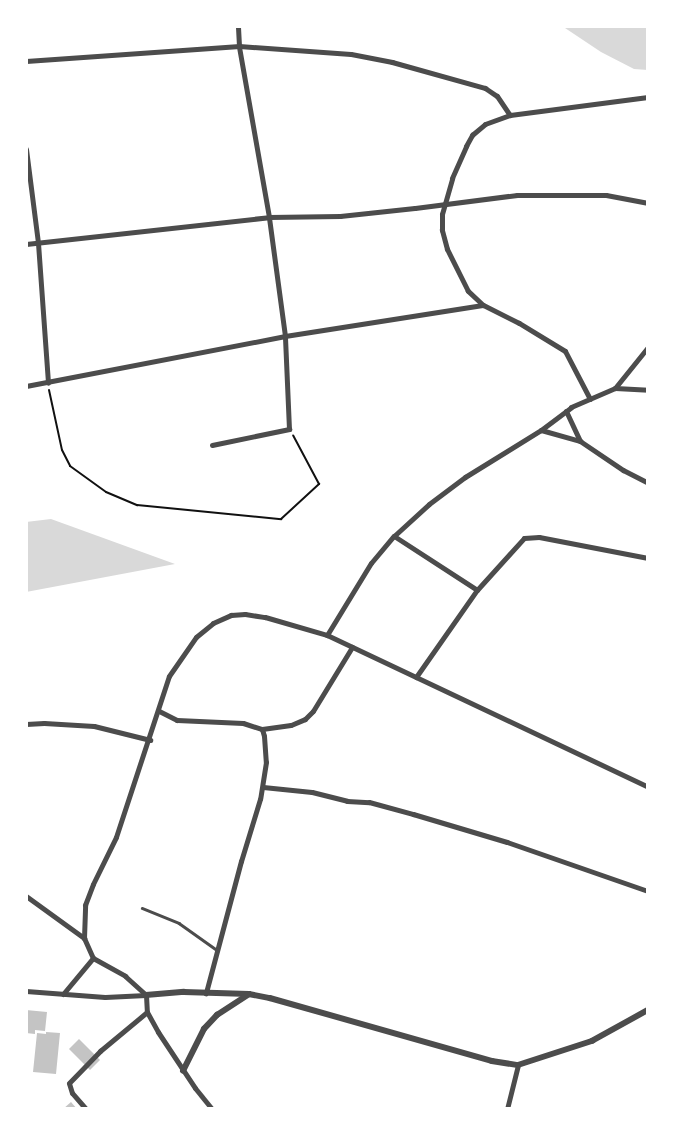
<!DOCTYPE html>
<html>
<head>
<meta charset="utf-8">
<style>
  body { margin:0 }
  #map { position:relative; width:674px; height:1135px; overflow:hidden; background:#fff; font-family:"IBM Plex Sans",sans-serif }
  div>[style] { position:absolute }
  .water>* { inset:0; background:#d9d9d9 }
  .building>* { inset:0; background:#c4c4c4 }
  .path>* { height:2px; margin:-1px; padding:0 1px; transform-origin:1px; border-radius:1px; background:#111 }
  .service>* { height:2.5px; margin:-1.25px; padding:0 1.25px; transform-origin:1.25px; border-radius:1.25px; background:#4c4c4c }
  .minor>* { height:5px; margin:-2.5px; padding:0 2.5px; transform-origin:2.5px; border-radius:2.5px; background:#4c4c4c }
  .tertiary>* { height:5.5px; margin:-2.75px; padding:0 2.75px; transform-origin:2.75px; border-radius:2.75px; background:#4c4c4c }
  span { translate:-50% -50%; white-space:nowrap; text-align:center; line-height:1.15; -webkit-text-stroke:4.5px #fff; paint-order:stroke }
  .frame { position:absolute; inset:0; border:28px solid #fff; pointer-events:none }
</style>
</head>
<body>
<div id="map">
  <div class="water">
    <i style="clip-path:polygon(562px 26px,648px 26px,648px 70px,634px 69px,601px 52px)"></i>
    <i style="clip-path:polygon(51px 519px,175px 564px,26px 592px,26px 522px)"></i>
  </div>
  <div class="building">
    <i style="clip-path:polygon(26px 1010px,47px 1012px,45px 1031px,35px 1030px,35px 1034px,26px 1033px)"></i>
    <i style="clip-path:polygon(46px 1032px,60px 1033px,56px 1074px,33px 1072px,37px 1033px,46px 1034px)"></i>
    <i style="clip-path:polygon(79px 1039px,100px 1060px,90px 1070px,69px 1049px)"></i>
    <i style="clip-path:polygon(71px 1102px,77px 1109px,63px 1109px)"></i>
  </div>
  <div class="path">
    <i style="left:49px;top:390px;width:61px;rotate:77.8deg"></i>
    <i style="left:62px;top:450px;width:18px;rotate:63deg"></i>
    <i style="left:70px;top:466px;width:44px;rotate:35.8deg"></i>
    <i style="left:106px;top:492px;width:34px;rotate:23deg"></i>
    <i style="left:137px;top:505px;width:145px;rotate:5.6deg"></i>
    <i style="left:281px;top:519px;width:52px;rotate:-42.6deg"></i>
    <i style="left:319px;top:484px;width:55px;rotate:-118deg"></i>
  </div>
  <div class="service">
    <i style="left:142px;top:908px;width:40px;rotate:22deg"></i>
    <i style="left:179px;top:923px;width:47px;rotate:35.4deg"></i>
  </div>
  <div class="minor">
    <i style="left:26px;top:61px;width:214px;rotate:-4deg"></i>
    <i style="left:239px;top:46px;width:112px;rotate:4.1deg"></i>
    <i style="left:351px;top:54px;width:42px;rotate:11deg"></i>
    <i style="left:392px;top:62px;width:97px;rotate:15.6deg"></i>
    <i style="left:485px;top:88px;width:14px;rotate:34deg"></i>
    <i style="left:497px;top:96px;width:23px;rotate:56deg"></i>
    <i style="left:26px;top:149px;width:95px;rotate:82.7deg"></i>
    <i style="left:38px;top:243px;width:140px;rotate:85.9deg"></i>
    <i style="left:26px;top:244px;width:244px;rotate:-6.3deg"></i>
    <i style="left:269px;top:217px;width:71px;rotate:-0.8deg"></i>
    <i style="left:340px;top:216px;width:75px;rotate:-6.1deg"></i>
    <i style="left:415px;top:208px;width:103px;rotate:-7.3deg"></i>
    <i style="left:517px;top:195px;width:89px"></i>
    <i style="left:606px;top:195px;width:43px;rotate:10.8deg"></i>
    <i style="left:26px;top:386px;width:264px;rotate:-10.9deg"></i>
    <i style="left:285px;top:336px;width:200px;rotate:-8.9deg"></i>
    <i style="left:615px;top:388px;width:53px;rotate:-51.2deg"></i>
    <i style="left:590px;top:399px;width:54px;rotate:-117.5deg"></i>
    <i style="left:565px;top:351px;width:54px;rotate:-148.7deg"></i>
    <i style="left:519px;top:323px;width:40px;rotate:-153.4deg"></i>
    <i style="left:483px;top:305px;width:21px;rotate:-137deg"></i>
    <i style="left:468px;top:291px;width:47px;rotate:-116.6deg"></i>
    <i style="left:447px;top:249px;width:20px;rotate:-105deg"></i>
    <i style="left:442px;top:230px;width:16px;rotate:-90deg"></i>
    <i style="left:442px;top:214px;width:37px;rotate:-74deg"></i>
    <i style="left:452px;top:178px;width:35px;rotate:-66deg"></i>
    <i style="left:466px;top:146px;width:13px;rotate:-61deg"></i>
    <i style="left:472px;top:135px;width:17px;rotate:-40deg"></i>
    <i style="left:485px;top:124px;width:27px;rotate:-20deg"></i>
    <i style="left:510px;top:115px;width:139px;rotate:-7.4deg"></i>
    <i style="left:566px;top:411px;width:33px;rotate:65deg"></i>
    <i style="left:541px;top:430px;width:41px;rotate:15.8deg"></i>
    <i style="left:580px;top:441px;width:52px;rotate:34deg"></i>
    <i style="left:623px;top:470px;width:28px;rotate:27deg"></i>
    <i style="left:212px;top:445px;width:79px;rotate:-11.7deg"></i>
    <i style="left:289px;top:429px;width:93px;rotate:-92.5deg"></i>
    <i style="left:285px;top:336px;width:120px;rotate:-97.7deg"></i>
    <i style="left:269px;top:217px;width:174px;rotate:-100deg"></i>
    <i style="left:239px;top:46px;width:20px;rotate:-93deg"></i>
    <i style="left:394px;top:536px;width:99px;rotate:33deg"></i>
    <i style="left:327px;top:635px;width:355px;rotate:25.3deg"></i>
    <i style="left:416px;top:677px;width:106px;rotate:-55deg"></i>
    <i style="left:477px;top:590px;width:70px;rotate:-47.9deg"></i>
    <i style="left:524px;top:538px;width:15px;rotate:-4deg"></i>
    <i style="left:539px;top:537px;width:111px;rotate:10.9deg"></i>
    <i style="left:159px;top:711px;width:20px;rotate:27deg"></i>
    <i style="left:177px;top:720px;width:66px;rotate:2.6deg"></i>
    <i style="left:243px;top:723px;width:20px;rotate:18deg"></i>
    <i style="left:262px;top:729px;width:7px;rotate:74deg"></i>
    <i style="left:264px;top:736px;width:26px;rotate:86deg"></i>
    <i style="left:266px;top:762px;width:37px;rotate:99deg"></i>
    <i style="left:260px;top:799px;width:65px;rotate:107deg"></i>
    <i style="left:241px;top:861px;width:137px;rotate:104.9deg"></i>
    <i style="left:26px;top:724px;width:18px;rotate:-3deg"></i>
    <i style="left:44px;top:723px;width:50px;rotate:3.4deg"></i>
    <i style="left:94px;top:726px;width:58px;rotate:14deg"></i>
    <i style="left:262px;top:729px;width:29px;rotate:-8deg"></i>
    <i style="left:291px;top:725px;width:15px;rotate:-23deg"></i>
    <i style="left:305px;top:719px;width:11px;rotate:-45deg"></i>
    <i style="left:313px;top:711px;width:75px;rotate:-58.6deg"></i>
    <i style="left:263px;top:787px;width:49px;rotate:5.8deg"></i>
    <i style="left:312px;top:792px;width:36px;rotate:14deg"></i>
    <i style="left:347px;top:801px;width:22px;rotate:3deg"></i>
    <i style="left:369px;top:802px;width:46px;rotate:15.3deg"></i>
    <i style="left:413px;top:814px;width:98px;rotate:16.6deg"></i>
    <i style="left:507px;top:842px;width:149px;rotate:19.2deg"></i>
    <i style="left:26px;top:896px;width:72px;rotate:35.9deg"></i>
    <i style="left:84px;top:938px;width:22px;rotate:66deg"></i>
    <i style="left:93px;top:958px;width:37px;rotate:29deg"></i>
    <i style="left:125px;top:976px;width:28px;rotate:42deg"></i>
    <i style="left:84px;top:938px;width:33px;rotate:-88deg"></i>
    <i style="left:85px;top:905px;width:22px;rotate:-69deg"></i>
    <i style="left:93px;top:884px;width:52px;rotate:-63.9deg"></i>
    <i style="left:116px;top:837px;width:169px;rotate:-71.8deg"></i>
    <i style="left:169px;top:676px;width:47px;rotate:-55.3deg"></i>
    <i style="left:196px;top:637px;width:22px;rotate:-39deg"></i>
    <i style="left:213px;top:623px;width:20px;rotate:-24deg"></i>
    <i style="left:231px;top:615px;width:14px;rotate:-4deg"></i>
    <i style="left:245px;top:614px;width:20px;rotate:9deg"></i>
    <i style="left:265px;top:617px;width:65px;rotate:16.2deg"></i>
    <i style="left:327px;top:635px;width:84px;rotate:-58.6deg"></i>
    <i style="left:371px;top:563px;width:35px;rotate:-50deg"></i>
    <i style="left:394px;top:536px;width:47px;rotate:-42.4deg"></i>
    <i style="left:429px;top:504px;width:45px;rotate:-36.9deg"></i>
    <i style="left:465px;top:477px;width:89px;rotate:-31.7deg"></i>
    <i style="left:541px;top:430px;width:38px;rotate:-37deg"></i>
    <i style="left:571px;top:407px;width:48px;rotate:-23.4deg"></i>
    <i style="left:615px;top:388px;width:33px;rotate:3deg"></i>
    <i style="left:26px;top:991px;width:79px;rotate:4.3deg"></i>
    <i style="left:105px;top:997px;width:41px;rotate:-2.8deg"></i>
    <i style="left:63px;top:994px;width:47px;rotate:-50.2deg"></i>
    <i style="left:146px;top:995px;width:17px;rotate:87deg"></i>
    <i style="left:147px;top:1012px;width:23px;rotate:61deg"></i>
    <i style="left:158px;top:1032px;width:67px;rotate:56.5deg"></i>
    <i style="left:195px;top:1088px;width:27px;rotate:51deg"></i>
    <i style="left:86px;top:1109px;width:21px;rotate:-131deg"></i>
    <i style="left:72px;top:1093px;width:10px;rotate:-107deg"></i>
    <i style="left:69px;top:1083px;width:45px;rotate:-45.9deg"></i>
    <i style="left:100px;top:1051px;width:61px;rotate:-39.7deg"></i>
    <i style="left:507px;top:1109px;width:45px;rotate:-76deg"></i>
  </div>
  <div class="tertiary">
    <i style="left:146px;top:995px;width:38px;rotate:-5deg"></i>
    <i style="left:184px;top:992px;width:65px;rotate:1.8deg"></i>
    <i style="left:249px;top:994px;width:21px;rotate:11deg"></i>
    <i style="left:270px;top:998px;width:231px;rotate:15.8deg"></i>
    <i style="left:492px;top:1061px;width:26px;rotate:9deg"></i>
    <i style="left:518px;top:1065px;width:78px;rotate:-18deg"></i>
    <i style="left:592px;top:1041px;width:64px;rotate:-29deg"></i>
    <i style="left:183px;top:1071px;width:47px;rotate:-63.4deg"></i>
    <i style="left:204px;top:1029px;width:19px;rotate:-47deg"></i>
    <i style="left:217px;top:1015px;width:38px;rotate:-33deg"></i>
  </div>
  <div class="frame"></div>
</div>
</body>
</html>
